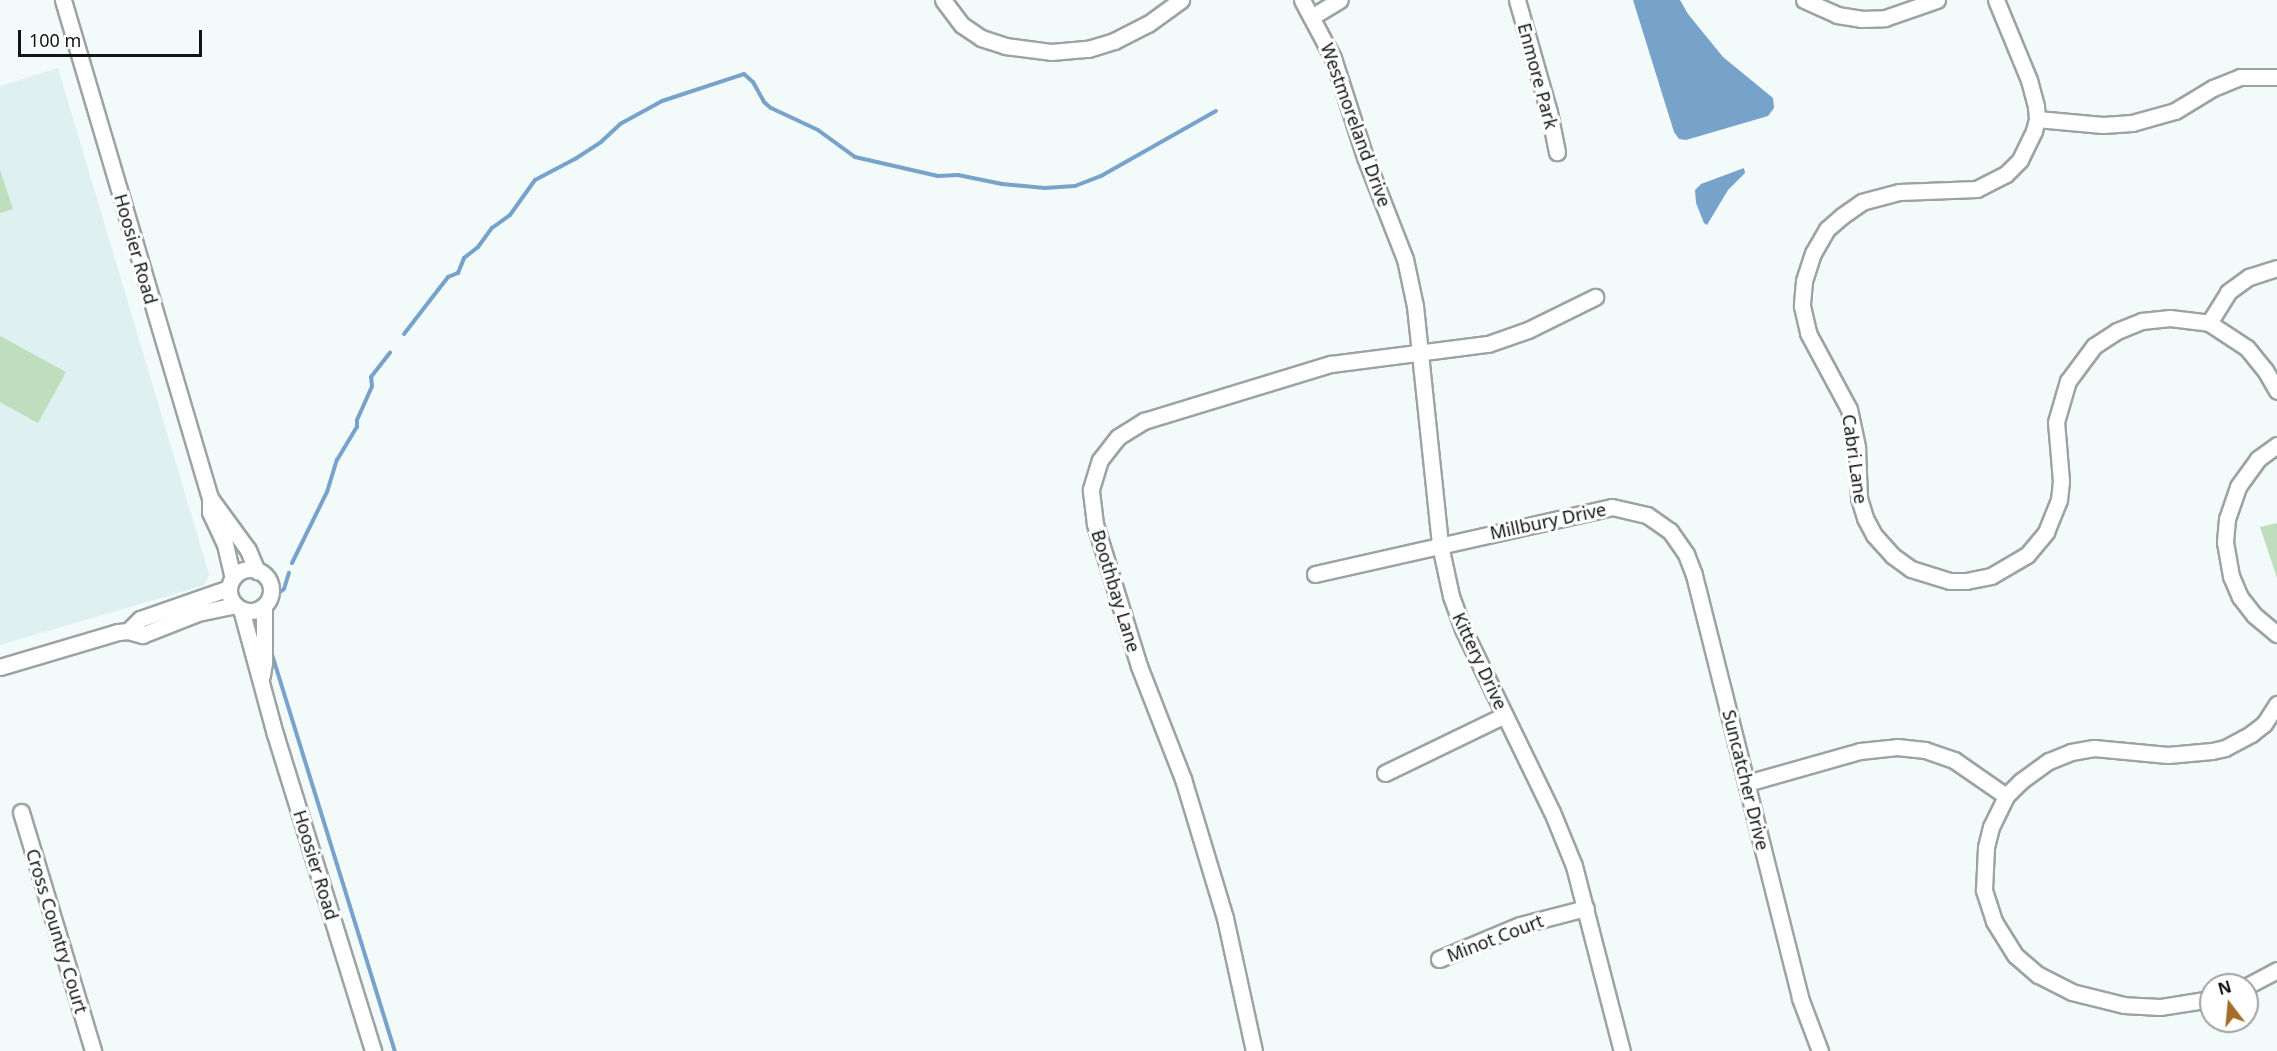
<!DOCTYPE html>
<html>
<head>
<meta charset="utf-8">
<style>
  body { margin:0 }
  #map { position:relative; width:2277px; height:1051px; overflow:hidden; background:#f3fafa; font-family:"Noto Sans",sans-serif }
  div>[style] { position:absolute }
  .built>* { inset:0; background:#def0ef }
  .green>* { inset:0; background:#bedebd }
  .water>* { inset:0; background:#77a3ca }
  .stream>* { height:4px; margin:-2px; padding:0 2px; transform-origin:2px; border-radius:2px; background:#77a3ca }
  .roads { filter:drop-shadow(2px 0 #9ca4a3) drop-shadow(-2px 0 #9ca4a3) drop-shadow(0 2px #9ca4a3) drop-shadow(0 -2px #9ca4a3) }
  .minor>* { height:15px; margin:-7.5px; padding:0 7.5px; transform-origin:7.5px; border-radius:7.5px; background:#fff }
  .minor>.ring { margin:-7.5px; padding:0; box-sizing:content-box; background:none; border:15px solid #fff; border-radius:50% }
  span { translate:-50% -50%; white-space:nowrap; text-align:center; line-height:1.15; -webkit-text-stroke:6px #fff; paint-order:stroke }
  .street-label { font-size:18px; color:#121515 }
  .north { position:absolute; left:2199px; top:973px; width:60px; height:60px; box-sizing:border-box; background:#fff; border:2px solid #a0a1a1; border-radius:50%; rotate:344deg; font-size:16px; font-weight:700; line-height:24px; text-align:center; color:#121515 }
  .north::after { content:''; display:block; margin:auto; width:21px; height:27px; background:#a46d29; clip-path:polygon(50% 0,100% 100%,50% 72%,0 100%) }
  .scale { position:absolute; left:18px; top:30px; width:184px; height:27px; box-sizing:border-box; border:3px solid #121515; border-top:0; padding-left:8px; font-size:18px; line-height:21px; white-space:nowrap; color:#121515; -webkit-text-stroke:4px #fff; paint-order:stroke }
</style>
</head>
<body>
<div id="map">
  <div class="built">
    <i style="clip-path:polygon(58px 68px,209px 574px,205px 585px,0 645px,0 86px)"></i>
  </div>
  <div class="green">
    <i style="clip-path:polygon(0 170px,13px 209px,0 213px)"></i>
    <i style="clip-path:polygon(0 336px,66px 372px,38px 423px,0 402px)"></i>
    <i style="clip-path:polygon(2277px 523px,2277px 578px,2260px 527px)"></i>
  </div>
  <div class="water">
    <i style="clip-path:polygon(1633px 0,1680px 0,1688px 14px,1723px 57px,1773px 98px,1774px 108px,1768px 116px,1686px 140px,1679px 139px,1674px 132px)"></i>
    <i style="clip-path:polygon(1744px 168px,1745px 173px,1728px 190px,1707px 225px,1704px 223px,1696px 203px,1695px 190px,1701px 184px)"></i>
  </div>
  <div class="stream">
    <i style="left:404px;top:334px;width:72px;rotate:-52.3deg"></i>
    <i style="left:448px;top:277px;width:11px;rotate:-22deg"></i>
    <i style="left:458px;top:273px;width:16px;rotate:-68deg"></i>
    <i style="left:464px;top:258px;width:18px;rotate:-38deg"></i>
    <i style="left:478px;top:247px;width:24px;rotate:-54deg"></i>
    <i style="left:492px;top:228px;width:22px;rotate:-36deg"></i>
    <i style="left:510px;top:215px;width:43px;rotate:-54.5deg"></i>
    <i style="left:535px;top:180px;width:45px;rotate:-27.7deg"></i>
    <i style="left:575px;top:159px;width:31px;rotate:-33deg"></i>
    <i style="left:601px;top:142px;width:26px;rotate:-43deg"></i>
    <i style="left:620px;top:124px;width:48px;rotate:-28.7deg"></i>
    <i style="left:662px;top:101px;width:86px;rotate:-18.2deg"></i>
    <i style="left:744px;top:74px;width:12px;rotate:42deg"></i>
    <i style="left:753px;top:82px;width:23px;rotate:61deg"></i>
    <i style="left:764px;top:102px;width:9px;rotate:41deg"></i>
    <i style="left:771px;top:108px;width:52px;rotate:25.1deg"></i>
    <i style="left:818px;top:130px;width:46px;rotate:36.1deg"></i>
    <i style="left:855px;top:157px;width:85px;rotate:12.9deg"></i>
    <i style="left:938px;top:176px;width:20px;rotate:-3deg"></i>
    <i style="left:958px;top:175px;width:45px;rotate:11.6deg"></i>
    <i style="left:1002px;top:184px;width:43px;rotate:5.3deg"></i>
    <i style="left:1045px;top:188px;width:30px;rotate:-4deg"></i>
    <i style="left:1075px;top:186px;width:28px;rotate:-21deg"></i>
    <i style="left:1101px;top:176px;width:132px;rotate:-29.5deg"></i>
    <i style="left:292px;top:563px;width:79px;rotate:-63.8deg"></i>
    <i style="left:327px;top:492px;width:34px;rotate:-73deg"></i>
    <i style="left:337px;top:460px;width:39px;rotate:-59deg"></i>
    <i style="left:357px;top:427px;width:7px;rotate:-90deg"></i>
    <i style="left:357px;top:420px;width:37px;rotate:-66deg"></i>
    <i style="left:372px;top:386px;width:9px;rotate:-96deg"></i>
    <i style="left:371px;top:377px;width:31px;rotate:-52deg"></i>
    <i style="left:269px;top:608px;width:13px;rotate:-63deg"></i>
    <i style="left:275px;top:596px;width:11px;rotate:-38deg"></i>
    <i style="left:284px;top:589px;width:17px;rotate:-73deg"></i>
    <i style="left:270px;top:648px;width:422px;rotate:72.8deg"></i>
  </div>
  <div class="roads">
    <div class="minor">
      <i style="left:63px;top:0;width:519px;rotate:73.55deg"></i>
      <i style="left:210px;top:498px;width:14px;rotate:90deg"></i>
      <i style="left:210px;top:512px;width:35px;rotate:65deg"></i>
      <i style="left:225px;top:544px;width:35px;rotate:77deg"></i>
      <i style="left:943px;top:0;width:31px;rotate:53deg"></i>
      <i style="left:962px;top:25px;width:23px;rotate:34deg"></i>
      <i style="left:981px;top:38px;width:25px;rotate:18deg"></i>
      <i style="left:1005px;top:46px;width:46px;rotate:7.4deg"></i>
      <i style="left:1051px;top:52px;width:37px;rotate:-5deg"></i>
      <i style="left:1088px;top:49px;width:27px;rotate:-17deg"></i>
      <i style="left:1114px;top:41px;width:38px;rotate:-27deg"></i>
      <i style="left:1148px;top:24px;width:41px;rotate:-36deg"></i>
      <i style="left:1302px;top:0;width:66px;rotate:61.9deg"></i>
      <i style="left:1333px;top:58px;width:104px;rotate:72.1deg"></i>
      <i style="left:1365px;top:157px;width:110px;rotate:68.6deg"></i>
      <i style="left:1405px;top:259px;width:48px;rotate:78deg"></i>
      <i style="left:1415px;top:306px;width:240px;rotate:84deg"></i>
      <i style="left:1440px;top:545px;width:52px;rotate:77.8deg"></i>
      <i style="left:1451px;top:596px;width:35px;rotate:70deg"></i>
      <i style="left:1463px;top:629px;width:203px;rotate:64.1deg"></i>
      <i style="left:1552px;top:812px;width:58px;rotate:67.8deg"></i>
      <i style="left:1574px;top:866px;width:191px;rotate:75.5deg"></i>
      <i style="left:1517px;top:0;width:116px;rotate:74.1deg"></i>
      <i style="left:1549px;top:112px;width:41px;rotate:78.7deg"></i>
      <i style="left:1804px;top:0;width:36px;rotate:24deg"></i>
      <i style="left:1837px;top:15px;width:24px;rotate:9deg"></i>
      <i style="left:1861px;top:19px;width:24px;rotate:-2deg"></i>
      <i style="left:1885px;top:18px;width:55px;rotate:-19.1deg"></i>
      <i style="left:1996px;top:0;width:87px;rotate:67.6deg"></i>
      <i style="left:2029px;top:80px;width:28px;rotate:75deg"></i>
      <i style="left:2036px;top:107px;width:12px;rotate:85deg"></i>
      <i style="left:2037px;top:119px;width:12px;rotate:104deg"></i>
      <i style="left:2034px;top:131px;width:32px;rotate:116deg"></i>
      <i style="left:2020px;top:160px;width:20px;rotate:135deg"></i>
      <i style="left:2006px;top:174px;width:33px;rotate:153deg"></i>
      <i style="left:1977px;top:189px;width:78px;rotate:177.8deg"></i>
      <i style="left:1899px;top:192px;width:38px;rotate:165deg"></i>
      <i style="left:1862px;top:202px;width:24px;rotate:145deg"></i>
      <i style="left:1842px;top:216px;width:20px;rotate:139deg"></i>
      <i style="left:1827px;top:229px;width:28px;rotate:120deg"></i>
      <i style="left:1813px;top:253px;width:29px;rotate:108deg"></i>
      <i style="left:1804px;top:281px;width:25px;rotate:95deg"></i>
      <i style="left:1802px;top:306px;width:28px;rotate:77deg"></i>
      <i style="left:1808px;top:333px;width:86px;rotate:61.7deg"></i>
      <i style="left:1849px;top:409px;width:40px;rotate:78deg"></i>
      <i style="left:1857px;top:448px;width:50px;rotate:87.7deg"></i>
      <i style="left:1859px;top:498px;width:21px;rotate:73deg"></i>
      <i style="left:1865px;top:518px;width:19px;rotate:62deg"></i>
      <i style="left:1874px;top:535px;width:28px;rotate:48deg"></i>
      <i style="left:1893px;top:556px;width:22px;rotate:36deg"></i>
      <i style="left:1911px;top:569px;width:41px;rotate:17.1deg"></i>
      <i style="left:1950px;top:581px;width:16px"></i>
      <i style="left:1966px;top:581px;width:25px;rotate:-11deg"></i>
      <i style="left:1991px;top:576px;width:42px;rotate:-30.3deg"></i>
      <i style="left:2027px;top:555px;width:30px;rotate:-50deg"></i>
      <i style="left:2046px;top:532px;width:35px;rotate:-68deg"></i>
      <i style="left:2059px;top:500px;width:19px;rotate:-84deg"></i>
      <i style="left:2061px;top:481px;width:59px;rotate:-94.8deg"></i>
      <i style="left:2056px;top:422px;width:43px;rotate:-73.7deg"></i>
      <i style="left:2068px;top:381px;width:44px;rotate:-53.4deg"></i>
      <i style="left:2094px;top:346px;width:27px;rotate:-33deg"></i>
      <i style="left:2117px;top:331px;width:27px;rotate:-22deg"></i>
      <i style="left:2142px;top:321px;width:28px;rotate:-6deg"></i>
      <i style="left:2170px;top:318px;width:39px;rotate:7deg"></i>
      <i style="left:2209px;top:323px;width:45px;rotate:33.3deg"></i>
      <i style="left:2247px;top:348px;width:28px;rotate:51deg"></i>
      <i style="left:2265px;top:370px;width:24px;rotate:60deg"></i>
      <i style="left:1313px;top:16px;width:31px;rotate:-31deg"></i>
      <i style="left:2037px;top:119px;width:66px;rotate:5.2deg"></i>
      <i style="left:2103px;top:125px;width:29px;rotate:-4deg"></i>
      <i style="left:2132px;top:123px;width:45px;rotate:-15.6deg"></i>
      <i style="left:2175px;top:111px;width:44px;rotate:-31.2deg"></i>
      <i style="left:2213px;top:88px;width:29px;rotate:-22deg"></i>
      <i style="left:2240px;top:77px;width:37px"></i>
      <i style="left:2209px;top:323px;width:36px;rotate:-58deg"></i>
      <i style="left:2228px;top:292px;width:26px;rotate:-36deg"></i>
      <i style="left:2249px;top:277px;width:29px;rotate:-18deg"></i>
      <i style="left:2277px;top:445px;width:24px;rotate:144deg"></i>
      <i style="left:2258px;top:459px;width:34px;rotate:126deg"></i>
      <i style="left:2238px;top:487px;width:34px;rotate:109deg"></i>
      <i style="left:2227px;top:519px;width:23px;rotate:95deg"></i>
      <i style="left:2225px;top:542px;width:35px;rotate:80deg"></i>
      <i style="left:2231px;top:576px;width:23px;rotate:67deg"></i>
      <i style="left:2240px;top:597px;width:23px;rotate:52deg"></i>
      <i style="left:2254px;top:615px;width:30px;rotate:40deg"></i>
      <i style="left:210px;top:498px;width:64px;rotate:53.8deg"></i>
      <i style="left:248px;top:550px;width:23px;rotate:67deg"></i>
      <i class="ring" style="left:229px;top:569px;width:27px;height:27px"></i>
      <i style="left:1315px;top:574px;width:304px;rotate:-12.7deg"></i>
      <i style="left:1612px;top:507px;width:36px;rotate:13deg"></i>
      <i style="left:1647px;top:515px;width:28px;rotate:35deg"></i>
      <i style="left:1670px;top:531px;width:28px;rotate:55deg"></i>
      <i style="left:1686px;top:554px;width:22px;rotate:69deg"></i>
      <i style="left:1694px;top:575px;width:436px;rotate:75.9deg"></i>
      <i style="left:1800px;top:998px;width:57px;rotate:69.3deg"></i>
      <i style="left:241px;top:609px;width:130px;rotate:74.8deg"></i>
      <i style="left:275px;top:734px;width:332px;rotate:72.8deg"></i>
      <i style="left:128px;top:631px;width:17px;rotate:-45deg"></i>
      <i style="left:140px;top:619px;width:94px;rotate:-19.2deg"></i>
      <i style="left:0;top:667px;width:123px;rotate:-16.5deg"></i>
      <i style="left:118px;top:632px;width:10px;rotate:-6deg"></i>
      <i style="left:128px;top:631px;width:15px;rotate:16deg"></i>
      <i style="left:142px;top:635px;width:60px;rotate:-21.4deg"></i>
      <i style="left:198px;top:613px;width:38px;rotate:-12deg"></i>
      <i style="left:262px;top:675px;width:12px;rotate:-81deg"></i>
      <i style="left:264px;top:663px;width:57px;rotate:-90deg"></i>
      <i style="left:1385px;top:773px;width:133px;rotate:-25.8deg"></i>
      <i style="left:1747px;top:783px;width:117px;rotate:-15.8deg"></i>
      <i style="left:1860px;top:751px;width:37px;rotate:-6deg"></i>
      <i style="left:1897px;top:747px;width:28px;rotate:6deg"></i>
      <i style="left:1925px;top:750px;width:31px;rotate:19deg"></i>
      <i style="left:1954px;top:760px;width:63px;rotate:34.7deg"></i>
      <i style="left:21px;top:812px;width:250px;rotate:73.2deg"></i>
      <i style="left:1439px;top:959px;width:88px;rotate:-22.8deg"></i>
      <i style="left:1520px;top:925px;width:68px;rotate:-14.4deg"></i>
      <i style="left:2247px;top:986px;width:34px;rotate:-28deg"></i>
      <i style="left:2211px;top:999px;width:52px;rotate:171.1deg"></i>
      <i style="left:2160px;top:1007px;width:36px;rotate:-177deg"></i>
      <i style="left:2124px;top:1005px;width:54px;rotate:-166deg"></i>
      <i style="left:2072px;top:992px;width:38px;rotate:-153deg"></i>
      <i style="left:2038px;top:975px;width:30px;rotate:-139deg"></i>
      <i style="left:2015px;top:955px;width:40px;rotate:-122deg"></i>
      <i style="left:1994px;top:921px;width:33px;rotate:-108deg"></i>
      <i style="left:1984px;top:890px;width:43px;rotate:-87.3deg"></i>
      <i style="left:1986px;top:847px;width:21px;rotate:-76deg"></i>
      <i style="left:1991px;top:827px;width:34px;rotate:-64deg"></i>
      <i style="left:2006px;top:796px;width:21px;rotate:-45deg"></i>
      <i style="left:2021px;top:781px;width:34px;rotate:-36deg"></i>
      <i style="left:2049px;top:761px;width:24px;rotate:-22deg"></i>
      <i style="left:2071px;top:752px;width:23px;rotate:-10deg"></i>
      <i style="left:2094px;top:748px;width:74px;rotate:5.4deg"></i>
      <i style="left:2168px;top:755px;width:44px;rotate:-5.2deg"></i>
      <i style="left:2212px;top:751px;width:13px;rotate:-13deg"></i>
      <i style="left:2225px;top:748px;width:30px;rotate:-28deg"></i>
      <i style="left:2251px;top:734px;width:16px;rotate:-38deg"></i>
      <i style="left:2264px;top:724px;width:24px;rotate:-57deg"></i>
      <i style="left:1254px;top:1051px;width:136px;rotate:-102.3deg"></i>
      <i style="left:1225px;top:918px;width:145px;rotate:-106.8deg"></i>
      <i style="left:1183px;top:779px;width:121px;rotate:-111.3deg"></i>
      <i style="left:1139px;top:666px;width:149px;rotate:-107.2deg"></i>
      <i style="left:1095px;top:524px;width:35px;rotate:-97deg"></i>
      <i style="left:1091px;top:489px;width:30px;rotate:-73deg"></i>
      <i style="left:1100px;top:460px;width:29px;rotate:-52deg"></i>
      <i style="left:1118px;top:437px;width:31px;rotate:-32deg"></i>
      <i style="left:1144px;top:421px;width:195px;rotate:-17deg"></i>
      <i style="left:1331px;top:364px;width:158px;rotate:-7.3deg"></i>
      <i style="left:1488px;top:344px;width:42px;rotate:-19.3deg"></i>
      <i style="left:1528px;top:330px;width:75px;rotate:-26.2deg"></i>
    </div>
  </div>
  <div class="street-label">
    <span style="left:1538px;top:76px;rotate:75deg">Enmore Park</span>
    <span style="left:1356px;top:125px;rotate:70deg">Westmoreland Drive</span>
    <span style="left:136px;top:249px;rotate:74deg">Hoosier Road</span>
    <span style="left:1855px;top:459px;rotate:82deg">Cabri Lane</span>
    <span style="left:1548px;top:521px;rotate:-12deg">Millbury Drive</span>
    <span style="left:1116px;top:591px;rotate:73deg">Boothbay Lane</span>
    <span style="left:1480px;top:661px;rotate:65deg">Kittery Drive</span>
    <span style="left:1746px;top:780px;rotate:76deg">Suncatcher Drive</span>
    <span style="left:316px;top:865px;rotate:73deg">Hoosier Road</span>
    <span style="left:57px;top:931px;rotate:73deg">Cross Country Court</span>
    <span style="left:1495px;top:938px;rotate:-21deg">Minot Court</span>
  </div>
  <div class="north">N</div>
  <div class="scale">100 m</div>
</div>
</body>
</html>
